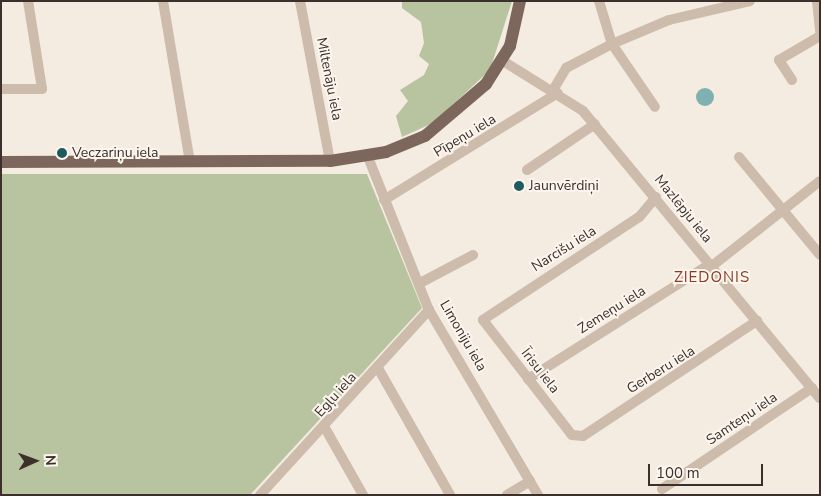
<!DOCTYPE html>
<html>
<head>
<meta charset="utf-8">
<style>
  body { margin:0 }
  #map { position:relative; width:821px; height:496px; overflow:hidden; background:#f4ebe1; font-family:"Nunito Sans",sans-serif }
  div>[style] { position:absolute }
  .green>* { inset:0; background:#b8c4a0 }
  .water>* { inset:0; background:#7fb0b2 }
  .round { border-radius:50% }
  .minor>* { height:10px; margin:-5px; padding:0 5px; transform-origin:5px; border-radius:5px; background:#cdbbac }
  .major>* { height:12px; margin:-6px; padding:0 6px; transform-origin:6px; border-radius:6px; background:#7d675c }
  .dots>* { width:14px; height:14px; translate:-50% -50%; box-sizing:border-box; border:2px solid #fbf5ee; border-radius:50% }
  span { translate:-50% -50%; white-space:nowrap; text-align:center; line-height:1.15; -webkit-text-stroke:4px #fbf5ee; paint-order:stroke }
  .street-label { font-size:14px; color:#3b302b }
  .poi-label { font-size:14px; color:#3b302b }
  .left { translate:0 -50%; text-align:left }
  .neighbourhood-label { font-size:15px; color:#8c3b22; letter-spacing:1px }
  .frame { position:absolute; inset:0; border:2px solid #3b302b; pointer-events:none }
  .north { position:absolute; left:10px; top:436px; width:50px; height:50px; -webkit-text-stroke:4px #fbf5ee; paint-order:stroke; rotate:88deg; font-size:14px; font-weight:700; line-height:20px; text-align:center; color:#3b302b }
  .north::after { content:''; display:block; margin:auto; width:18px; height:22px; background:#3b302b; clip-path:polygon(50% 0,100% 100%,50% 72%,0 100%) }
  .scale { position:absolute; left:648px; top:464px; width:115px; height:22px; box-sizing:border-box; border:2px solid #3b302b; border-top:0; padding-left:6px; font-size:15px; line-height:18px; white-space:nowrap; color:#3b302b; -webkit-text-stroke:4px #fbf5ee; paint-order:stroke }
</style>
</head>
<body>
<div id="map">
  <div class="green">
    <i style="clip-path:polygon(402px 1px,512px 1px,490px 70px,433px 123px,402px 137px,396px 116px,408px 101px,400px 90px,424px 75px,429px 64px,419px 56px,424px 43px,421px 22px,402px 8px)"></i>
    <i style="clip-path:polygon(1px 174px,367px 174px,422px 308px,250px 495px,1px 495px)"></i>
  </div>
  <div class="water">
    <i class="round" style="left:696px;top:88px;width:18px;height:18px"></i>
  </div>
  <div class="minor">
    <i style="left:163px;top:1px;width:163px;rotate:80.5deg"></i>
    <i style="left:300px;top:1px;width:163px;rotate:79.4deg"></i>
    <i style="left:599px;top:1px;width:45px;rotate:73.2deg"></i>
    <i style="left:612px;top:44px;width:76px;rotate:55.7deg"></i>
    <i style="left:817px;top:1px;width:31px;rotate:84deg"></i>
    <i style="left:503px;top:61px;width:94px;rotate:32deg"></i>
    <i style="left:583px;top:111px;width:372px;rotate:50.5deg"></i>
    <i style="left:792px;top:80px;width:24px;rotate:-123deg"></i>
    <i style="left:779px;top:60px;width:48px;rotate:-30.3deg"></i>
    <i style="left:1px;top:89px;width:41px"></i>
    <i style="left:42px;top:89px;width:89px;rotate:-99deg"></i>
    <i style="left:553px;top:90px;width:26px;rotate:-59deg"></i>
    <i style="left:566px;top:68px;width:52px;rotate:-27.6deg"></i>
    <i style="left:612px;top:44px;width:62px;rotate:-22.8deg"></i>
    <i style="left:669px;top:20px;width:83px;rotate:-13.2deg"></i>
    <i style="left:368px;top:157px;width:165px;rotate:68.3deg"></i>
    <i style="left:429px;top:310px;width:215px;rotate:59.5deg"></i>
    <i style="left:739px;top:157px;width:127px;rotate:50.4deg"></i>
    <i style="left:527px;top:170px;width:82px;rotate:-34.1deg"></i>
    <i style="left:656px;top:197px;width:26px;rotate:130deg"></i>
    <i style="left:639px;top:217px;width:187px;rotate:146.6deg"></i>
    <i style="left:483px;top:320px;width:145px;rotate:52.3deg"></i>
    <i style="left:572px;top:435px;width:11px;rotate:5deg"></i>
    <i style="left:583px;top:436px;width:209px;rotate:-33.5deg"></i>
    <i style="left:384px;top:200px;width:204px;rotate:-31.6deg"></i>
    <i style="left:712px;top:266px;width:137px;rotate:-38.2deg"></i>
    <i style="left:420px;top:283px;width:60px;rotate:-27.8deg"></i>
    <i style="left:378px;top:368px;width:146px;rotate:60.4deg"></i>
    <i style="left:528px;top:379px;width:215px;rotate:-32.3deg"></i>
    <i style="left:325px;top:428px;width:77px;rotate:60.4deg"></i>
    <i style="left:662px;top:489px;width:181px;rotate:-34deg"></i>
    <i style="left:260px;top:495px;width:251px;rotate:-47.6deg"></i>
    <i style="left:507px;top:495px;width:27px;rotate:-31deg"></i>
  </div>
  <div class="major">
    <i style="left:1px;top:162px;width:329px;rotate:-0.2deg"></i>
    <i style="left:330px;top:161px;width:57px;rotate:-9.1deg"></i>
    <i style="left:386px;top:152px;width:42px;rotate:-22.3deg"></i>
    <i style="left:425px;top:136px;width:80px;rotate:-40.4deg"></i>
    <i style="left:486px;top:84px;width:45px;rotate:-57.7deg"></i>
    <i style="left:510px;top:46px;width:46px;rotate:-77.5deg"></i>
  </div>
  <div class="dots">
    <i style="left:62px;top:153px;background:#1f5a5e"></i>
    <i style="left:519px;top:186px;background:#1f5a5e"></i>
  </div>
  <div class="street-label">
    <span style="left:329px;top:79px;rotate:79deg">Miltenāju iela</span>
    <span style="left:465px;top:136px;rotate:-31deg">Pīpeņu iela</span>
    <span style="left:683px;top:209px;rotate:51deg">Mazlēpju iela</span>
    <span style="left:564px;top:249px;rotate:-32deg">Narcišu iela</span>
    <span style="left:612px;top:310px;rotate:-32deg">Zemeņu iela</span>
    <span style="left:463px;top:336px;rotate:60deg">Limoniju iela</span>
    <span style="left:661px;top:370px;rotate:-32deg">Gerberu iela</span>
    <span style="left:540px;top:371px;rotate:52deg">Īrisu iela</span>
    <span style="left:336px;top:395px;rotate:-48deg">Egļu iela</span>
    <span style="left:742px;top:419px;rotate:-34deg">Samteņu iela</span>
  </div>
  <div class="poi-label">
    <span class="left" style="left:72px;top:153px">Veczariņu iela</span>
    <span class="left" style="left:529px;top:186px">Jaunvērdiņi</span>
  </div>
  <div class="neighbourhood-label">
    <span style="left:712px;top:278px">ZIEDONIS</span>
  </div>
  <div class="frame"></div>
  <div class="north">N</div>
  <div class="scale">100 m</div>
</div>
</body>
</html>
